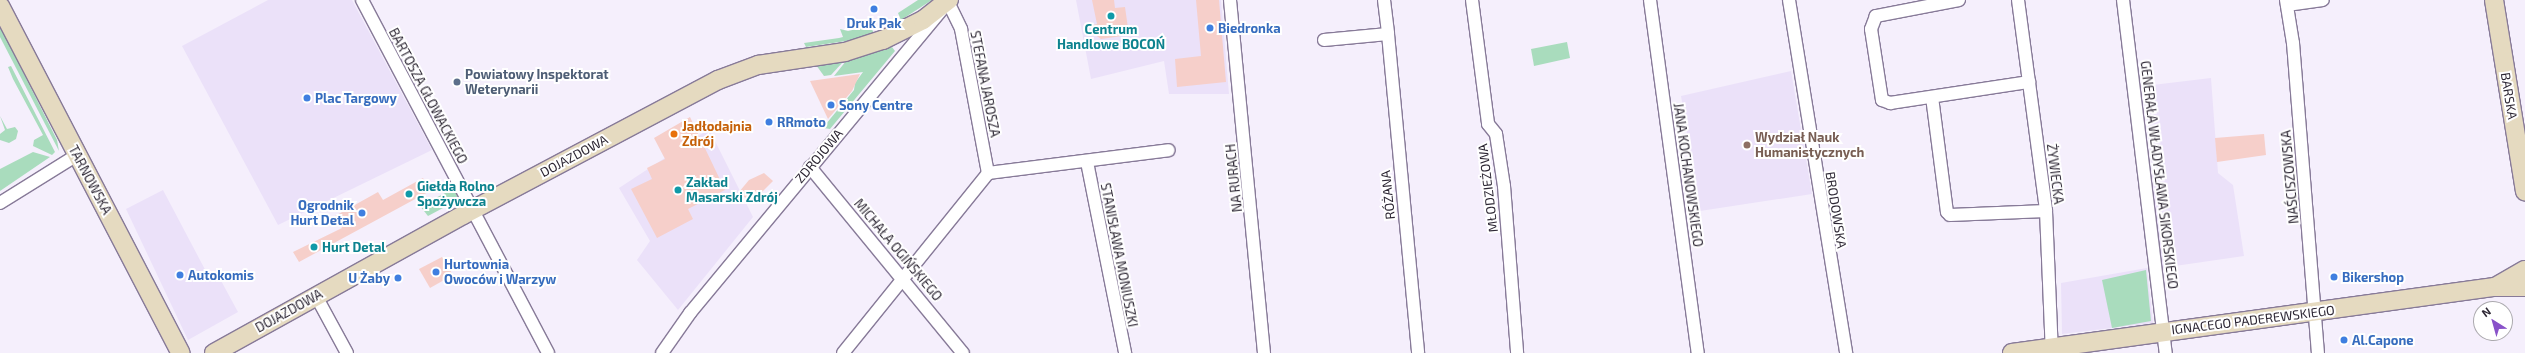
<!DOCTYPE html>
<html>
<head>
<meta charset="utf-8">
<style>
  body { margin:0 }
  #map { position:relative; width:2525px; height:353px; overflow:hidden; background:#f5effc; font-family:"Exo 2",sans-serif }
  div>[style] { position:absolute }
  .built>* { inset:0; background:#ebe1f9 }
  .green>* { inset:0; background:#a9dcbd }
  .building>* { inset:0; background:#f6cfca }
  .roads { filter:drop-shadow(1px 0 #877a98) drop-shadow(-1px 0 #877a98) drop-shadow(0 1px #877a98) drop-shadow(0 -1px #877a98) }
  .street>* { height:12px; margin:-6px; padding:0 6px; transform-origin:6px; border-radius:6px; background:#fff }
  .secondary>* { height:18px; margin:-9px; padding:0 9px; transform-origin:9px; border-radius:9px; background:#e5dac0 }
  .dots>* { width:11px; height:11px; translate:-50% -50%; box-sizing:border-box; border:2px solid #fff; border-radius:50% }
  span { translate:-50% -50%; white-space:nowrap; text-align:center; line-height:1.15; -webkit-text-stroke:4px #fff; paint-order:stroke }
  .shop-label { font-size:13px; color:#366cbe; font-weight:700 }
  .left { translate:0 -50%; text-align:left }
  .right { translate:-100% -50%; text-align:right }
  .culture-label { font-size:13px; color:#0d838f; font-weight:700 }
  .service-label { font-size:13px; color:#4e5e75; font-weight:700 }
  .street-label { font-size:13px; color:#2d2734 }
  .food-label { font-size:13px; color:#c56008; font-weight:700 }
  .education-label { font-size:13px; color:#785e54; font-weight:700 }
  .north { position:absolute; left:2473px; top:301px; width:40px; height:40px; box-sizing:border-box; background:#fff; border:1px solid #aba9ae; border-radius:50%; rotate:323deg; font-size:11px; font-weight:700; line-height:16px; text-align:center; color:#2d2734 }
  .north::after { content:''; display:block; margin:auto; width:14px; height:18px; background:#8952c9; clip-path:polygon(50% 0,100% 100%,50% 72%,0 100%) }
</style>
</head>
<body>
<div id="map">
  <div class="built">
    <i style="clip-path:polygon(268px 0,352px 0,432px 150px,278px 225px,182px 46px)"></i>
    <i style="clip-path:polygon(1076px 0,1221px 0,1229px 94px,1169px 94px,1164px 61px,1091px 79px)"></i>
    <i style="clip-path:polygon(1791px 71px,1812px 194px,1700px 211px,1681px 96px)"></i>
    <i style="clip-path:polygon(2211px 78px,2218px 173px,2233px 185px,2244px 256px,2161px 268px,2144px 86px)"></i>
    <i style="clip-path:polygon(709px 129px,753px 217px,678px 310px,637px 260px,650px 241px,619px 188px)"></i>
    <i style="clip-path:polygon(163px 190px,210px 279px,219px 277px,238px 312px,188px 340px,126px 209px)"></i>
    <i style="clip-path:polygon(2147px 268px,2153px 323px,2062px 334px,2061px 283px)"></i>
  </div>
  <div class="green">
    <i style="clip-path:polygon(918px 0,932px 0,901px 20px,898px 13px)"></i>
    <i style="clip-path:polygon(0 26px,57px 140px,59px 151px,0 37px)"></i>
    <i style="clip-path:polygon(870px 26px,874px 33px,853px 40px,806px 47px,804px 43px,839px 38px,843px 37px,840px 29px,848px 31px)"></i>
    <i style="clip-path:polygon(1567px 42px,1570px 58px,1534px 66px,1531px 49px)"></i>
    <i style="clip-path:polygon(892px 47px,895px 51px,830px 129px,824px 128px,819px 119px,826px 124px,854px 90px,855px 83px,863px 72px,834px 76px,846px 61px)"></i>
    <i style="clip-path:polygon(843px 62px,831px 75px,824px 76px,816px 65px)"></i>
    <i style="clip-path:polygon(11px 66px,55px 152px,52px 155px,33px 146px,34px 140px,43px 135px,13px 79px,8px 67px)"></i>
    <i style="clip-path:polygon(0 116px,7px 129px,15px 127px,18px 131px,16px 139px,9px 143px,0 140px,0 134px,5px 130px)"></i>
    <i style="clip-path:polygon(33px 152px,50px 157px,0 191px,0 169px)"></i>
    <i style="clip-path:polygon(455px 188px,458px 200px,428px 216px,420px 206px)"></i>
    <i style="clip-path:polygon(2146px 270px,2151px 321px,2112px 328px,2102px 280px)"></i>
  </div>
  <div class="building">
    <i style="clip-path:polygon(1092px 0,1114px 0,1115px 8px,1125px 7px,1129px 35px,1101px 39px,1094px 34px,1093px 25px,1097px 24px)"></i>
    <i style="clip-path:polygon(1196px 0,1219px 0,1226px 82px,1177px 87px,1175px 59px,1201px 56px)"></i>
    <i style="clip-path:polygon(860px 74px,852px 91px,828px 119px,810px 81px)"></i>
    <i style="clip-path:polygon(690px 117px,725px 190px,688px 209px,693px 219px,657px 238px,631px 189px,652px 179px,647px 168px,665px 159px,654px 138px)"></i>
    <i style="clip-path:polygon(2264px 134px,2266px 155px,2217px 162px,2215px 138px)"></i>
    <i style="clip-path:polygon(764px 173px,773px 181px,751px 203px,739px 192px,749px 180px)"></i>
    <i style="clip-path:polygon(423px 178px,430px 191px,299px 262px,293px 252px,342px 228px,335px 216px,378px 192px,383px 200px)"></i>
    <i style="clip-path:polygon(442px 257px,453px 275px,430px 288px,419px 269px)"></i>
  </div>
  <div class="roads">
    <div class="street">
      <i style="left:362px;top:0;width:399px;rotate:62.2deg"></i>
      <i style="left:1230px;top:0;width:355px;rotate:84.5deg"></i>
      <i style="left:1384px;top:0;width:34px;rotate:83deg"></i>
      <i style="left:1472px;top:0;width:125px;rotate:82.6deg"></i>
      <i style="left:1488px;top:124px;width:13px;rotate:51deg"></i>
      <i style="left:1496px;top:134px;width:53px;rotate:81.3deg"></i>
      <i style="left:1504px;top:186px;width:168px;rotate:85.5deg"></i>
      <i style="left:1650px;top:0;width:356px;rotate:82.3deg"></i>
      <i style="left:1789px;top:0;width:358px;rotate:80.8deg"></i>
      <i style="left:1959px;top:0;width:85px;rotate:169.1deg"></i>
      <i style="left:1876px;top:16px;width:14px;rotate:111deg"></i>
      <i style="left:1871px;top:29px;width:72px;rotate:81.2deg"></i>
      <i style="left:1882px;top:100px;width:9px;rotate:21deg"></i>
      <i style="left:1890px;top:103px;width:141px;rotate:-8.6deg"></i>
      <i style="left:2018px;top:0;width:213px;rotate:82.4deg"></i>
      <i style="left:2046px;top:211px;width:142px;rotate:87.6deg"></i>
      <i style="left:2123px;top:0;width:356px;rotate:83.1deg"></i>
      <i style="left:2286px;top:0;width:44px;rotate:80.8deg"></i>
      <i style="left:2293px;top:43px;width:311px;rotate:85.4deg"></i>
      <i style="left:2287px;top:5px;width:36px;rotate:-8deg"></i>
      <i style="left:1324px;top:40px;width:64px;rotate:-5.4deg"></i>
      <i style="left:1388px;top:34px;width:320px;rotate:84.6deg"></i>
      <i style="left:1932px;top:97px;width:116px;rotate:82.6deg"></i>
      <i style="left:1947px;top:212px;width:4px;rotate:45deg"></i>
      <i style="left:1950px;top:215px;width:96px;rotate:-2.4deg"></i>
      <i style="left:1087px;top:162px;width:195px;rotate:78.7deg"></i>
      <i style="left:810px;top:167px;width:241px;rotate:50.6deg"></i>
      <i style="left:988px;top:173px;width:182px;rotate:-7.2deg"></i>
      <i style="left:0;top:203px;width:91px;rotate:-31.9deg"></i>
      <i style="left:316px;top:296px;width:65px;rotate:61.5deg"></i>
      <i style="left:662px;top:353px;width:49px;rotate:-55deg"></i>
      <i style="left:690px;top:313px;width:404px;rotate:-50.3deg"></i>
      <i style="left:948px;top:2px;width:30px;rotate:64deg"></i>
      <i style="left:961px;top:29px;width:147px;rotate:79.4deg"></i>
      <i style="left:843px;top:353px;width:231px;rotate:-51.1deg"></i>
    </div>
    <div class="secondary">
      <i style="left:2494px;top:0;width:194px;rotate:80.8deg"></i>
      <i style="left:0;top:6px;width:391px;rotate:62.5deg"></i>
      <i style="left:2495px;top:287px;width:34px;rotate:-30deg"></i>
      <i style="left:214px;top:353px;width:285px;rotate:-29deg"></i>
      <i style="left:463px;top:215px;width:289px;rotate:-27.9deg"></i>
      <i style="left:718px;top:80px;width:43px;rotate:-20.6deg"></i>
      <i style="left:758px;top:65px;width:88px;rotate:-8.5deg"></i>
      <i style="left:845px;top:52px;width:40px;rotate:-18deg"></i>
      <i style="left:883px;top:40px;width:45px;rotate:-26.6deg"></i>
      <i style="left:923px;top:20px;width:33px;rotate:-38deg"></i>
      <i style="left:2012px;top:353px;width:487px;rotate:-7.8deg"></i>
      <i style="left:2495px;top:287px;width:30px"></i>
    </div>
  </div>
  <div class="dots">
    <i style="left:874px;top:9px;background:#3f7fe0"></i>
    <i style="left:1111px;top:16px;background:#0f9aa8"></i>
    <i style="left:1210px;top:28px;background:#3f7fe0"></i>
    <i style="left:457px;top:82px;background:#5c6f8a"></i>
    <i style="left:307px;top:98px;background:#3f7fe0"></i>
    <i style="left:831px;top:105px;background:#3f7fe0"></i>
    <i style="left:769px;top:122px;background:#3f7fe0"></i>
    <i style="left:674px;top:134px;background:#e8710a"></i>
    <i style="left:1747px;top:145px;background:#8d6e63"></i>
    <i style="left:678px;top:190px;background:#0f9aa8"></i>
    <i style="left:409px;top:194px;background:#0f9aa8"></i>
    <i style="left:362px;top:213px;background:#3f7fe0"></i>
    <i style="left:314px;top:247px;background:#0f9aa8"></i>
    <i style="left:436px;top:272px;background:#3f7fe0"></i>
    <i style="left:180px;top:275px;background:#3f7fe0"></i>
    <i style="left:2334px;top:277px;background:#3f7fe0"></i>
    <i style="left:398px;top:278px;background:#3f7fe0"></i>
    <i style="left:2344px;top:340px;background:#3f7fe0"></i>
  </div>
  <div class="shop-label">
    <span style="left:874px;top:23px">Druk Pak</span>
    <span class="left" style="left:1218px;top:28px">Biedronka</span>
    <span class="left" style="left:315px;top:98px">Plac Targowy</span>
    <span class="left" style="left:839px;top:105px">Sony Centre</span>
    <span class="left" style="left:777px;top:122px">RRmoto</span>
    <span class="right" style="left:354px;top:213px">Ogrodnik<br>Hurt Detal</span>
    <span class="left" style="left:444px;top:272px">Hurtownia<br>Owoców i Warzyw</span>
    <span class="left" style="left:188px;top:275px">Autokomis</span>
    <span class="left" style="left:2342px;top:277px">Bikershop</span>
    <span class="right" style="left:390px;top:278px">U Żaby</span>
    <span class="left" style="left:2352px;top:340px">Al.Capone</span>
  </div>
  <div class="culture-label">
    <span style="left:1111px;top:37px">Centrum<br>Handlowe BOCOŃ</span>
    <span class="left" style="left:686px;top:190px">Zakład<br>Masarski Zdrój</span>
    <span class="left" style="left:417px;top:194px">Giełda Rolno<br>Spożywcza</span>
    <span class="left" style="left:322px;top:247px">Hurt Detal</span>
  </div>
  <div class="service-label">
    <span class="left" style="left:465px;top:82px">Powiatowy Inspektorat<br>Weterynarii</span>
  </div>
  <div class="street-label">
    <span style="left:985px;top:84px;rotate:79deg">STEFANA JAROSZA</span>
    <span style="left:428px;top:96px;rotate:62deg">BARTOSZA GŁOWACKIEGO</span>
    <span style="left:2509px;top:96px;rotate:81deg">BARSKA</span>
    <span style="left:574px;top:156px;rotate:-28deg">DOJAZDOWA</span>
    <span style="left:819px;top:156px;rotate:-50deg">ZDROJOWA</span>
    <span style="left:2055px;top:174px;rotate:83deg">ŻYWIECKA</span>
    <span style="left:1688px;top:175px;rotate:82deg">JANA KOCHANOWSKIEGO</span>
    <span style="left:2159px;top:175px;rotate:83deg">GENERAŁA WŁADYSŁAWA SIKORSKIEGO</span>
    <span style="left:2290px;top:177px;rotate:-95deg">NAŚCISZOWSKA</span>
    <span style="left:1234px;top:178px;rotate:-96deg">NA RURACH</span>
    <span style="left:90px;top:180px;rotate:62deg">TARNOWSKA</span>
    <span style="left:1488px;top:188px;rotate:-97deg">MŁODZIEŻOWA</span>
    <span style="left:1388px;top:195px;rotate:-96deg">RÓŻANA</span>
    <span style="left:1836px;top:210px;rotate:81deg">BRODOWSKA</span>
    <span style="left:898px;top:250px;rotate:50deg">MICHAŁA OGIŃSKIEGO</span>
    <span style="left:1119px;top:255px;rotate:79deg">STANISŁAWA MONIUSZKI</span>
    <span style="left:289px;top:311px;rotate:-29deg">DOJAZDOWA</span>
    <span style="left:2253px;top:320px;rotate:-7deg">IGNACEGO PADEREWSKIEGO</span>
  </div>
  <div class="food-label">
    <span class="left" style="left:682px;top:134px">Jadłodajnia<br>Zdrój</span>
  </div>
  <div class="education-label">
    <span class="left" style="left:1755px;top:145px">Wydział Nauk<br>Humanistycznych</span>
  </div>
  <div class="north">N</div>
</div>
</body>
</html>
